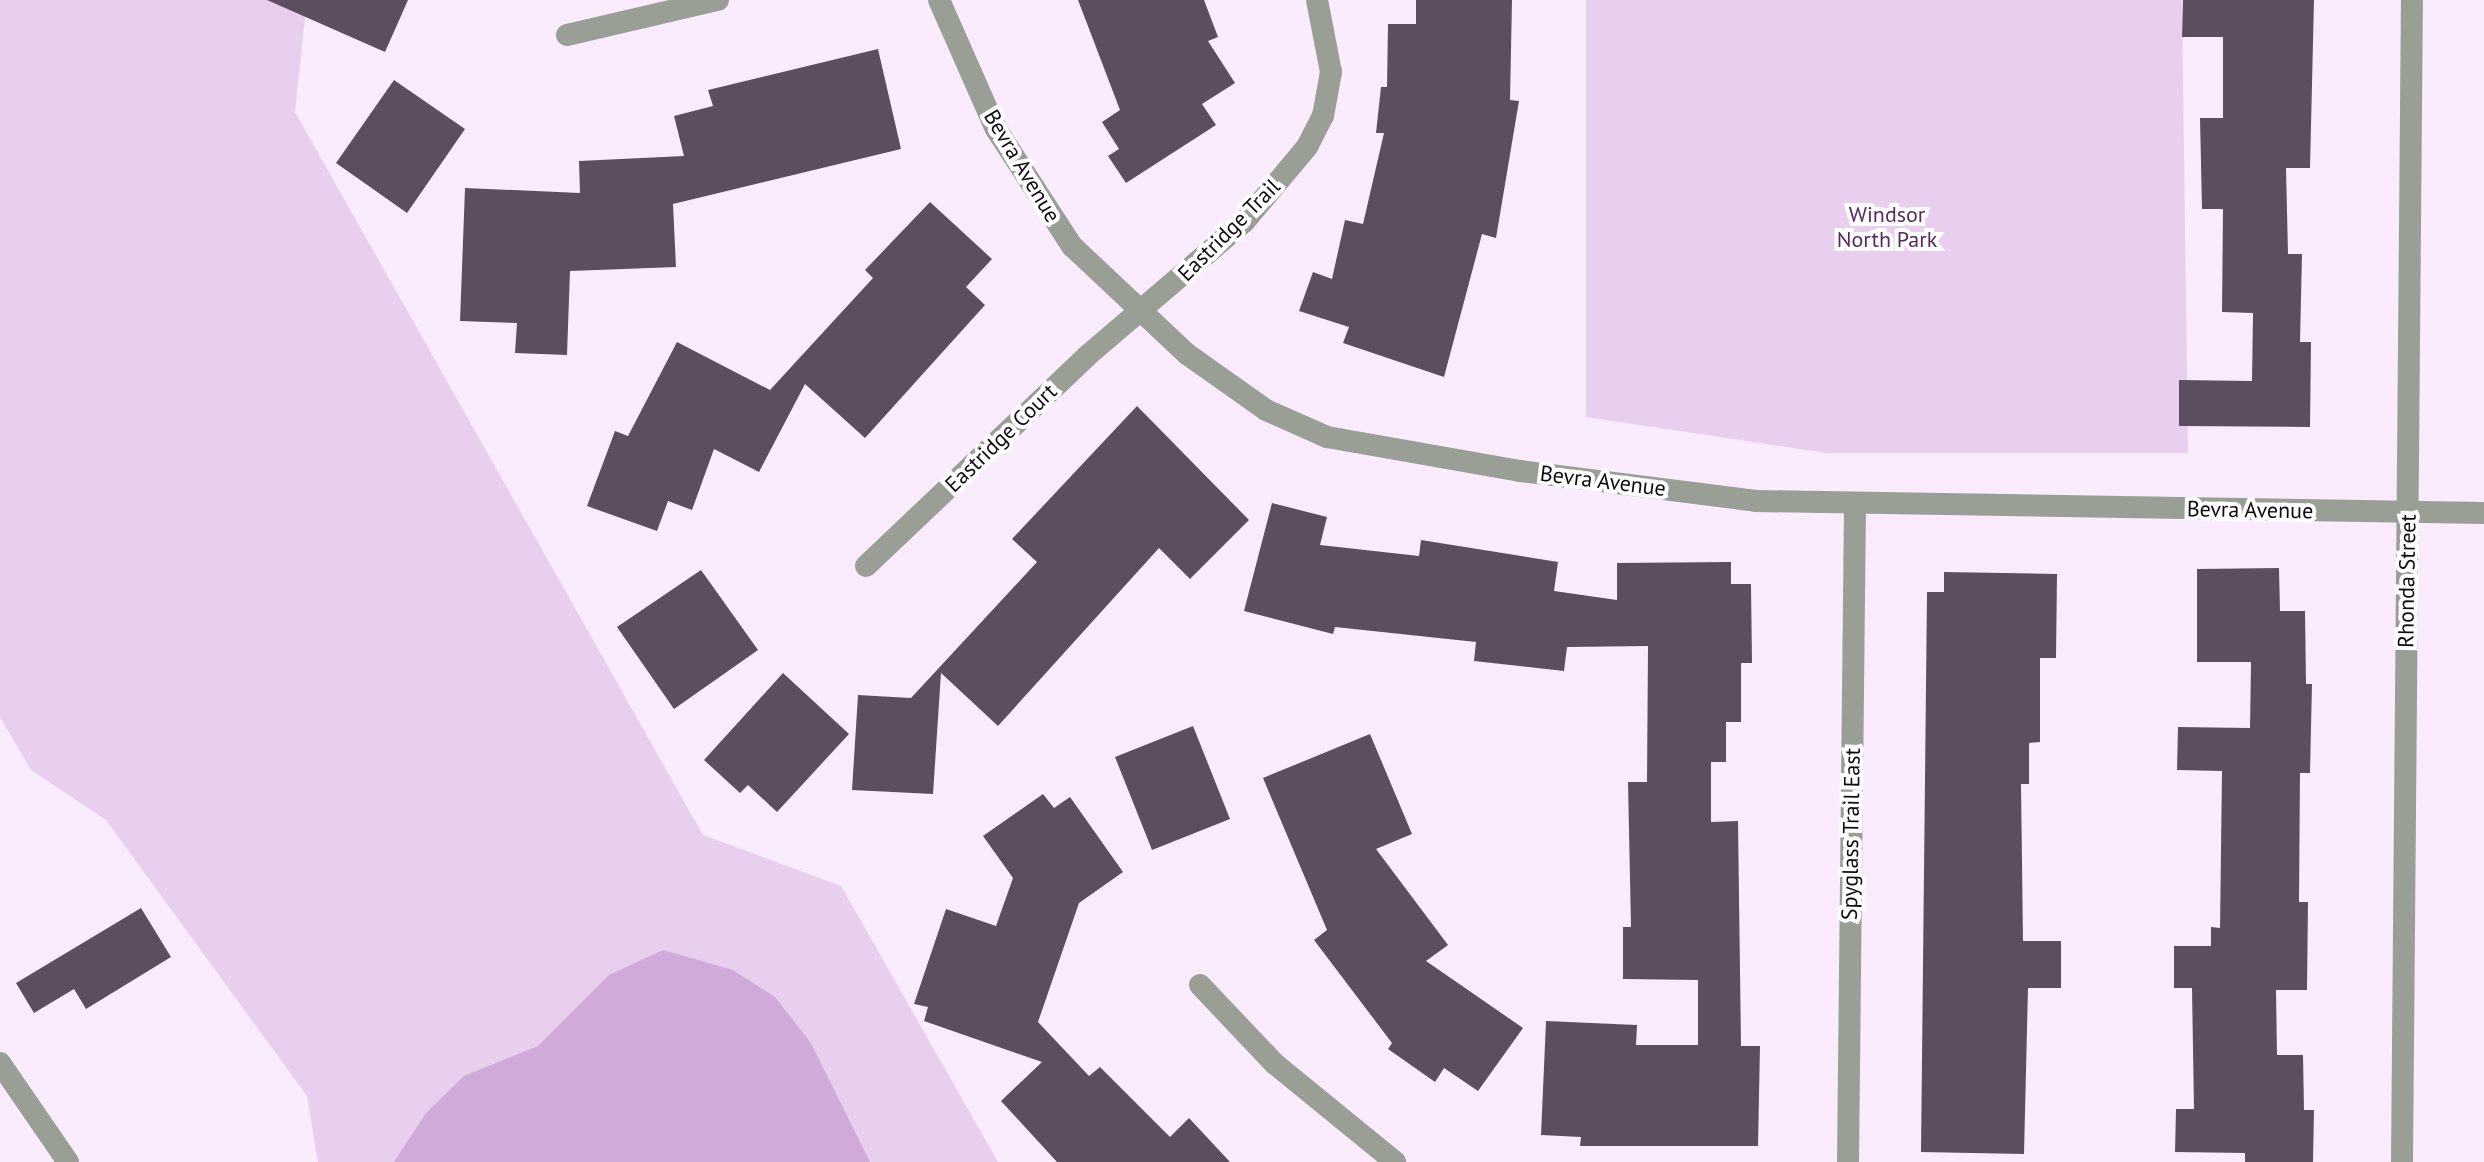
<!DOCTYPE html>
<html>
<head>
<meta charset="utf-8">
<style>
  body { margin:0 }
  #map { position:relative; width:2484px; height:1162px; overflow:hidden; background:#faecfe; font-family:"PT Sans",sans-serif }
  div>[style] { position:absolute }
  .green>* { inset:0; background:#e7cfed }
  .water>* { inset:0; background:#d0abda }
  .building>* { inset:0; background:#5c4e60 }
  .minor>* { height:22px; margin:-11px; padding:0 11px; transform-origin:11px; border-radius:11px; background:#9a9f95 }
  span { translate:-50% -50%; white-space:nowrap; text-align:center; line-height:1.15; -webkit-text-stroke:8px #fff; paint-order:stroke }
  .street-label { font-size:22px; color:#100a11 }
  .park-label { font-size:22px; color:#562962 }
</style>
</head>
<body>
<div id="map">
  <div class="green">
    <i style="clip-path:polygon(0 0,307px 0,295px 112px,703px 835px,841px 886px,998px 1162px,318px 1162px,307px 1096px,106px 820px,31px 770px,0 717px)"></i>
    <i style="clip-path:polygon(1586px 0,2182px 0,2188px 453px,1827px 453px,1586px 417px)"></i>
  </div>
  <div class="water">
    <i style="clip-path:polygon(663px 950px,733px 970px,775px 997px,811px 1043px,870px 1162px,394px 1162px,426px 1113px,464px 1076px,538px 1046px,609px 975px)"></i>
  </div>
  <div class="building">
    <i style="clip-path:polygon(267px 0,408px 0,385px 52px)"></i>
    <i style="clip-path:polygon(1078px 0,1204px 0,1218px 37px,1208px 41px,1235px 83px,1202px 104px,1216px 125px,1126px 183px,1108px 156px,1119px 149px,1102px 122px,1120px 110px)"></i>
    <i style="clip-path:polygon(1416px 0,1512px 0,1510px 100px,1519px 101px,1496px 238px,1482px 234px,1444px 377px,1343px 343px,1349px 327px,1299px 311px,1313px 272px,1332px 279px,1345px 220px,1363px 224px,1384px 133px,1376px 133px,1381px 87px,1387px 87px,1388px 24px,1416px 24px)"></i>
    <i style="clip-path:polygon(2183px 0,2314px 0,2310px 168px,2286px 168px,2288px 254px,2302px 254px,2300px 342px,2311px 342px,2310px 427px,2179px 426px,2179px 380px,2252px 381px,2253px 313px,2222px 312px,2223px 209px,2202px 209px,2200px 118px,2223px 118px,2223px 37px,2182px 37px)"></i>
    <i style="clip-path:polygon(878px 49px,901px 149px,673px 204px,676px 267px,570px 271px,567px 355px,515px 353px,517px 323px,460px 321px,465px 188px,580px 193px,579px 161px,684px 156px,674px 116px,713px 106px,708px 90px)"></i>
    <i style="clip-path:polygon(394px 80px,465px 129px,407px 213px,336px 163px)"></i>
    <i style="clip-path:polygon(930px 202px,992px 259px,966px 287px,985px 305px,865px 438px,805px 384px,759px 472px,714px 449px,692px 510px,668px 501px,657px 531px,587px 506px,615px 431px,628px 436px,677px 342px,770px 390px,873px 278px,865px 270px)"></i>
    <i style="clip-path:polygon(1137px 406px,1249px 520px,1190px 579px,1159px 548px,998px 726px,941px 673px,933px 794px,852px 790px,858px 695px,911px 698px,1037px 562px,1012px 539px)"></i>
    <i style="clip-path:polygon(1272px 503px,1327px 517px,1320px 545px,1419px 556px,1421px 540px,1558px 562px,1554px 591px,1617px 600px,1617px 563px,1731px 562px,1731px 584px,1751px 584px,1752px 663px,1741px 663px,1741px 722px,1726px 722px,1726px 762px,1711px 762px,1711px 822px,1738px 821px,1741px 1046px,1760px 1046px,1758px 1146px,1580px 1146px,1581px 1137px,1541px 1135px,1546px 1021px,1637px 1025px,1636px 1045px,1698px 1045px,1698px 980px,1623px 979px,1623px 927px,1631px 927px,1628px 782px,1647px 782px,1648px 646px,1567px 647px,1564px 671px,1474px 661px,1476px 642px,1335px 627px,1333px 634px,1244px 611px)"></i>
    <i style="clip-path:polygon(2279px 568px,2280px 611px,2305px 611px,2306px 684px,2312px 684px,2310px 773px,2300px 773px,2299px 902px,2308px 902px,2307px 990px,2276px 990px,2277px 1055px,2303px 1055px,2304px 1110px,2314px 1110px,2313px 1162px,2245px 1162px,2245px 1153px,2175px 1152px,2176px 1109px,2194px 1109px,2192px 988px,2174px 988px,2174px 946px,2211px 946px,2211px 927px,2220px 928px,2222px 771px,2177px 770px,2178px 727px,2250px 728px,2251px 662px,2197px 662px,2197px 569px)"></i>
    <i style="clip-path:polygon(701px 570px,758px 650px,674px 709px,617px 627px)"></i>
    <i style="clip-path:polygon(1944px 572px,2057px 574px,2056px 658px,2040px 658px,2040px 742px,2029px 743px,2029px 784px,2021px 784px,2023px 941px,2061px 941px,2061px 988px,2028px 988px,2024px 1154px,1921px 1152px,1927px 592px,1944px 592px)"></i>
    <i style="clip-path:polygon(783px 673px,849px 734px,777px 812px,748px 785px,740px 793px,704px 760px)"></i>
    <i style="clip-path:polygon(1193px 726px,1230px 819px,1152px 850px,1115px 757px)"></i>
    <i style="clip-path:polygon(1370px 734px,1412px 834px,1376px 849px,1448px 945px,1426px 961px,1523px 1028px,1478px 1091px,1444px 1068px,1435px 1082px,1388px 1049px,1392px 1043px,1314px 940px,1327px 930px,1263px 778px)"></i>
    <i style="clip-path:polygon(1043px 794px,1054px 808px,1070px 797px,1123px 872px,1079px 903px,1038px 1022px,1089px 1076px,1100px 1067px,1170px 1137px,1189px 1118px,1230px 1162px,1057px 1162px,1001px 1101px,1042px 1062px,924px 1021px,928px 1007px,914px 1004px,946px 909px,996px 926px,1013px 878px,983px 836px)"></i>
    <i style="clip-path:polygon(141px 908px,171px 957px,86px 1009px,74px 989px,34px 1013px,16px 983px)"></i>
  </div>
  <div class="minor">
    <i style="left:939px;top:0;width:141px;rotate:66.2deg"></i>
    <i style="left:996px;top:129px;width:140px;rotate:57deg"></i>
    <i style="left:1072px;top:246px;width:158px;rotate:43.2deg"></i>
    <i style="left:1187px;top:354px;width:97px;rotate:35.3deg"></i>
    <i style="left:1266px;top:410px;width:67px;rotate:23.9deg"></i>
    <i style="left:1327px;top:437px;width:196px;rotate:10deg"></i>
    <i style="left:1520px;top:471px;width:238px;rotate:7.2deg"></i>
    <i style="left:1756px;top:501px;width:728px;rotate:0.94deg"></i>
    <i style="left:567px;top:35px;width:155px;rotate:-13.1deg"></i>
    <i style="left:866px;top:566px;width:305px;rotate:-43.5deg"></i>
    <i style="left:1087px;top:356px;width:206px;rotate:-40.5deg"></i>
    <i style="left:1244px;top:222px;width:98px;rotate:-50deg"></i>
    <i style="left:1307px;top:147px;width:35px;rotate:-63deg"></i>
    <i style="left:1323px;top:116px;width:45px;rotate:-79.7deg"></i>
    <i style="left:1331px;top:72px;width:73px;rotate:-101deg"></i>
    <i style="left:1200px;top:985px;width:109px;rotate:46.5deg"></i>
    <i style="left:1275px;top:1064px;width:155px;rotate:39.2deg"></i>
    <i style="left:0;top:1063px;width:120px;rotate:55.5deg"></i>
    <i style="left:1848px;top:1162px;width:657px;rotate:-89.39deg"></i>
    <i style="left:2402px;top:1162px;width:1162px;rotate:-89.51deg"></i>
  </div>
  <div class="street-label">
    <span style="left:1022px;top:166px;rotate:59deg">Bevra Avenue</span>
    <span style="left:1229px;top:230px;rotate:-45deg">Eastridge Trail</span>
    <span style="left:1001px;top:438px;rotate:-44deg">Eastridge Court</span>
    <span style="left:1603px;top:481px;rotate:7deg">Bevra Avenue</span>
    <span style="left:2250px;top:510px;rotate:1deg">Bevra Avenue</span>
    <span style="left:2407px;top:581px;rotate:-89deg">Rhonda Street</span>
    <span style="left:1851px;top:834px;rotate:-89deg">Spyglass Trail East</span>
  </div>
  <div class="park-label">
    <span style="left:1887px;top:227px">Windsor<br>North Park</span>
  </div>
</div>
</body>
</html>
